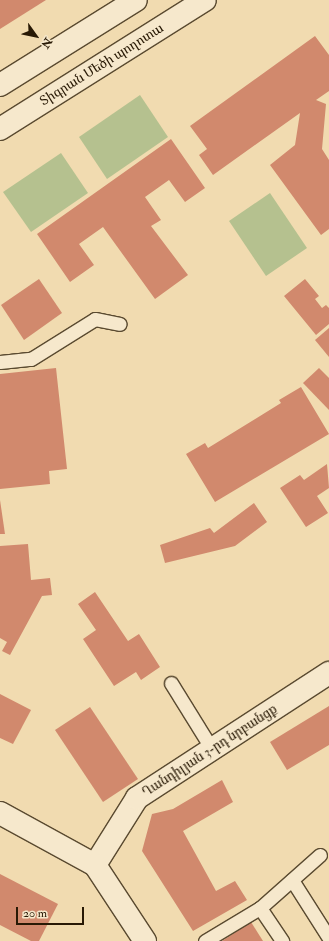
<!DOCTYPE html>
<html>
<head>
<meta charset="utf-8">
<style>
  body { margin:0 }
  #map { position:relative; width:329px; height:941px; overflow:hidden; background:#f1dbb0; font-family:"IM FELL Double Pica","Noto Serif Armenian",serif }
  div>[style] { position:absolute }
  .green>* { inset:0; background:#b5c18f }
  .building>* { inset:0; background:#d1896d }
  .roads { filter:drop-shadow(1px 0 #5a4a30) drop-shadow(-1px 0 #5a4a30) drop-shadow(0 1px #5a4a30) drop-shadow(0 -1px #5a4a30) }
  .service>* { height:13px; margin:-6.5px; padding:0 6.5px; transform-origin:6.5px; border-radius:6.5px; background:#f6e8cc }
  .minor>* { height:22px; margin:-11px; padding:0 11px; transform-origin:11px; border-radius:11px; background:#f6e8cc }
  .secondary>* { height:22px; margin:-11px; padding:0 11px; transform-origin:11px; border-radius:11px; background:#f6e8cc }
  span { translate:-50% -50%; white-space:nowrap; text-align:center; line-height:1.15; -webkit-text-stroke:3px #f6e8cc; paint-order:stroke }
  .street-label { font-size:13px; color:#281905 }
  .north { position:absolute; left:16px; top:16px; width:40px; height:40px; -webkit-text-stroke:3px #f6e8cc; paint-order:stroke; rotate:123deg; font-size:11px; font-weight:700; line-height:16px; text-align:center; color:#281905 }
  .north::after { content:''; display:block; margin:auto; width:14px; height:18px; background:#281905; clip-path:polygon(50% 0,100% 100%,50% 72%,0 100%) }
  .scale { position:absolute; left:16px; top:907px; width:68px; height:18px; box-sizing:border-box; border:2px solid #281905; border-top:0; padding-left:5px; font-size:12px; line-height:14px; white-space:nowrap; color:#281905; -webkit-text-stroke:3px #f6e8cc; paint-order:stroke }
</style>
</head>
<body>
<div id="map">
  <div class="green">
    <i style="clip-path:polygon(140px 95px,168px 137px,107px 179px,79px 137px)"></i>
    <i style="clip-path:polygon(61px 153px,88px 193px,31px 232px,3px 192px)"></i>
    <i style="clip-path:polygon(270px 193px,307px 248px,266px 276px,229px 221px)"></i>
  </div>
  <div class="building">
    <i style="clip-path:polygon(0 0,46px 0,0 29px)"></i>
    <i style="clip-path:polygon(315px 36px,329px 55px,329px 91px,316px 100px,326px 104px,322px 149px,329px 160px,329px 229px,321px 235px,270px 165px,295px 145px,300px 113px,213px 175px,199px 155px,207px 149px,190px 126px)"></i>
    <i style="clip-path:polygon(171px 139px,205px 188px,185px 202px,169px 180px,145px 197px,161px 220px,151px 226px,188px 275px,155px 299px,103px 227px,79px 244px,94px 265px,70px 282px,37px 234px)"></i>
    <i style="clip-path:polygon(39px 279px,62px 313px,24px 340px,1px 305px)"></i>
    <i style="clip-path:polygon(305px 279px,319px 296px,315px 299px,322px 308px,326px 305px,329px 308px,329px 324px,316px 335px,284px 296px)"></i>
    <i style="clip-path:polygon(329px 328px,329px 357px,315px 340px)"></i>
    <i style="clip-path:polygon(56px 368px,67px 469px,49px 471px,50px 484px,0 489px,0 374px)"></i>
    <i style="clip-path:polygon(319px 368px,329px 378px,329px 410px,303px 383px)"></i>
    <i style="clip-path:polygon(301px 387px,329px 434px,215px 502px,186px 454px,205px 443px,208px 448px,281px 403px,279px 400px)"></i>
    <i style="clip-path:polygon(327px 464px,329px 488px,317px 496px,328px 513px,306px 527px,280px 488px,300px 475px,304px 480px)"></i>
    <i style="clip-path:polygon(0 500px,5px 534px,0 534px)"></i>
    <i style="clip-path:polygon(254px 503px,267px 522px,235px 546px,165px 563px,160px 545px,210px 528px,214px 533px)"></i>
    <i style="clip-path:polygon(28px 544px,31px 580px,50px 578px,52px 595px,42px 596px,10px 655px,2px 651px,7px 642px,0 638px,0 546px)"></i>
    <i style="clip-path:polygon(95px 592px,128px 641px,139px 634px,160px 667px,141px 680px,136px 672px,114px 686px,83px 639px,96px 630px,78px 604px)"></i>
    <i style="clip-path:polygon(0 694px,31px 710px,13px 744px,0 738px)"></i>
    <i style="clip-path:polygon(329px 706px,329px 745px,287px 770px,270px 742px)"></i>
    <i style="clip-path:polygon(90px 707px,138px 779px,103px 802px,55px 730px)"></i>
    <i style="clip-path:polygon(222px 780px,233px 802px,183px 831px,216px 891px,235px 881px,247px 900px,193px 931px,142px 851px,152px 814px,173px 809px)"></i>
    <i style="clip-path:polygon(0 874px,58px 904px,39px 941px,31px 941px,0 925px)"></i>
    <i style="clip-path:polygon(251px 922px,263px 941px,222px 941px)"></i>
  </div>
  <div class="roads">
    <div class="service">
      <i style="left:0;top:362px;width:31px;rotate:-6deg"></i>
      <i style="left:31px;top:359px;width:75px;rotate:-32deg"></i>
      <i style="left:95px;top:319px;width:25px;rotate:11deg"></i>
      <i style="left:171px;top:683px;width:78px;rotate:58.2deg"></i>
      <i style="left:292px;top:880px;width:69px;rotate:57.5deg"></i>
      <i style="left:260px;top:908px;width:40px;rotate:56deg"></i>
      <i style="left:205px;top:941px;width:64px;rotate:-31deg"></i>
      <i style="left:260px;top:908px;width:80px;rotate:-41.5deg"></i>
    </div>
    <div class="minor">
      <i style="left:95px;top:865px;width:79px;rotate:-57.9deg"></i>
      <i style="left:137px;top:798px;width:229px;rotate:-33.1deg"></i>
    </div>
    <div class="secondary">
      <i style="left:0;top:85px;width:160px;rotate:-32deg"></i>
      <i style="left:0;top:129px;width:242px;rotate:-32.2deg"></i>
      <i style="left:0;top:813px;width:108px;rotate:28.7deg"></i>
      <i style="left:95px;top:865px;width:91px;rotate:56.7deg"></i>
    </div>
  </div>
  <div class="street-label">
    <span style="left:102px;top:65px;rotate:-32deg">Տիգրան Մեծի պողոտա</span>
    <span style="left:210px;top:751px;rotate:-33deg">Ղանդիլյան 3-րդ նրբանցք</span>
  </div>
  <div class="north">N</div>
  <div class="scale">20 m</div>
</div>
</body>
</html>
